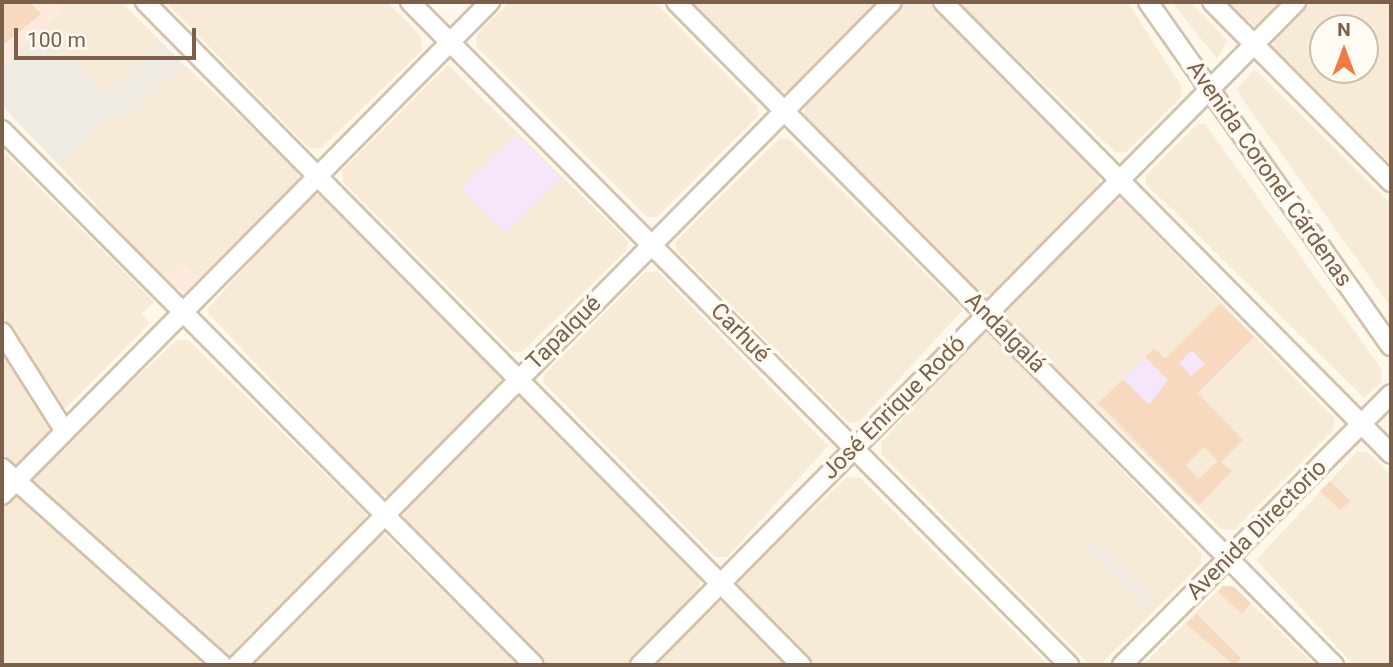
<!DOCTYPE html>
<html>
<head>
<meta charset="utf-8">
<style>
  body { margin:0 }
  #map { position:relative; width:1393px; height:667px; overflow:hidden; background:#fef8ea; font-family:Roboto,sans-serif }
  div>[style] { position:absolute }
  .residential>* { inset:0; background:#f7ebd7 }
  .commercial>* { inset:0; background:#ffeadd }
  .industrial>* { inset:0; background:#efeae2 }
  .education>* { inset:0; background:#f5e6fb }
  .building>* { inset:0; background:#f6d9be }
  .roads { filter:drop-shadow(2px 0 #d3c1ad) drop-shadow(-2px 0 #d3c1ad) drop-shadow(0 2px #d3c1ad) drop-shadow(0 -2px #d3c1ad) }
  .minor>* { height:18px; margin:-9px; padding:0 9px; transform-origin:9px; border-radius:9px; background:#fff }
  span { translate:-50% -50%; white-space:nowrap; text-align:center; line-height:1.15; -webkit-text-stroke:7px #fffbf2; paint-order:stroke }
  .street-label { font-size:23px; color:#7d6049 }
  .frame { position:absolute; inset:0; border:4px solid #7d6049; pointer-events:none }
  .north { position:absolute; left:1309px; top:14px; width:70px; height:70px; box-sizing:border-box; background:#fffbf2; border:2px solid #cbbdae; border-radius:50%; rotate:0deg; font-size:19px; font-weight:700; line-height:28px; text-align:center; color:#7d6049 }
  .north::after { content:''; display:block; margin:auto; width:24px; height:32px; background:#f27a45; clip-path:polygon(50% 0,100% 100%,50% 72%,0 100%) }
  .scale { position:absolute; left:14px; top:28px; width:182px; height:32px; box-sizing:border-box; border:4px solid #7d6049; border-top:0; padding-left:9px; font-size:21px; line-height:24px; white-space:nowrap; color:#7d6049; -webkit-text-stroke:5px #fffbf2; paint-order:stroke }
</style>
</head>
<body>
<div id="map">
  <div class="residential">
    <i style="clip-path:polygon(53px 2px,121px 2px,160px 41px,105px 94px,38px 31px,61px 10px)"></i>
    <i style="clip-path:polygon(165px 2px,387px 2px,421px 36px,422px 50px,321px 148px,310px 149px)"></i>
    <i style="clip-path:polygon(509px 2px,655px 2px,757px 106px,758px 116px,657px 217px,647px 217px,476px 46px,477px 34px)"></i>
    <i style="clip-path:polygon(690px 2px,882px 2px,788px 92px,776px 88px)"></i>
    <i style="clip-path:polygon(902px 2px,930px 2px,1100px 175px,1099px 189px,995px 295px,979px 293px,804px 115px,807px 98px)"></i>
    <i style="clip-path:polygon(958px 2px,1128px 2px,1181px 86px,1181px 97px,1126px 152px,1116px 153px)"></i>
    <i style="clip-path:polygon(1172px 2px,1190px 2px,1228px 41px,1217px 59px)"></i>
    <i style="clip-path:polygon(1225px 2px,1285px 2px,1255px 26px)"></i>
    <i style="clip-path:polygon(evenodd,1306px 2px,1391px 2px,1391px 164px,1273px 49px,1274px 34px,1306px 2px,1323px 28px,1365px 28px,1365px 70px,1323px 70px,1323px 28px)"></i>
    <i style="clip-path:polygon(183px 64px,295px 167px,300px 179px,203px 282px,182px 262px,164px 280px,60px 166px,116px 111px,126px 120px)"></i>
    <i style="clip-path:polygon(448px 65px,628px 241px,627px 250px,522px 352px,513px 352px,343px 182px,342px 170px)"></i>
    <i style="clip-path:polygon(1255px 69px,1391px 204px,1391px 307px,1236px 90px)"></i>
    <i style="clip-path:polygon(1198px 124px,1205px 124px,1381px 368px,1381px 382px,1364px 398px,1146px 184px,1146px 175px)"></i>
    <i style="clip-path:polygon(779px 139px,789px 139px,963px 310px,859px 422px,848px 422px,676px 250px,676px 241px)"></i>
    <i style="clip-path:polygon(2px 150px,154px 302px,141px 314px,150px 323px,67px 407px,57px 407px,2px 314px)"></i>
    <i style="clip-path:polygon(319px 195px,501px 375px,499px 388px,389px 496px,376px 492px,209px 314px,208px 308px,307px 199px)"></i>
    <i style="clip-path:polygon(1122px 200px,1335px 419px,1334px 429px,1234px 530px,1221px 529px,1006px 319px,1006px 307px,1106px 204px)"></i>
    <i style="clip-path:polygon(645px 272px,658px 272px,828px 446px,727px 557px,715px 557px,544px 383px,543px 376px)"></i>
    <i style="clip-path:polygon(991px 333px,1201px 553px,1201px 564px,1101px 664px,1090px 665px,882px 455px,881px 443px,977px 335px)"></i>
    <i style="clip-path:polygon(177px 340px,188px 340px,366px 514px,365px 524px,230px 657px,33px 483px,37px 468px)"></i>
    <i style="clip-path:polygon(2px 345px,54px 430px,19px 466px,2px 456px)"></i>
    <i style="clip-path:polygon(521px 397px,701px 577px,698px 596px,630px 665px,547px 665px,405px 521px,405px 506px,511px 399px)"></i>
    <i style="clip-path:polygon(1357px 452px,1367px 452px,1391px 475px,1391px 665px,1354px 665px,1256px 560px)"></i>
    <i style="clip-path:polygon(847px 477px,860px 478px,1048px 665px,815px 665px,741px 595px,737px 581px)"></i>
    <i style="clip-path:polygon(16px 497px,24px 499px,209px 665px,2px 665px,2px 505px)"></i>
    <i style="clip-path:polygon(384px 534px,520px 665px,248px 665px,378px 535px)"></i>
    <i style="clip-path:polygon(1223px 585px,1233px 586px,1315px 665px,1143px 665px)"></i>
    <i style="clip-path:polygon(719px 602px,732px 606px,787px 665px,650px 665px)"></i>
  </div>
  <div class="commercial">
    <i style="clip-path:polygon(2px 2px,53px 2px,62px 10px,2px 68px)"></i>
    <i style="clip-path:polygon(182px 262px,203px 282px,187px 294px,164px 280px)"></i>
  </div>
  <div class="industrial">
    <i style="clip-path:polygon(38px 31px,105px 94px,160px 41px,183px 64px,126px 120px,116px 111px,60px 166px,2px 106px,2px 68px)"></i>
    <i style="clip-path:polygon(1097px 542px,1152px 598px,1143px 609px,1085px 547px)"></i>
  </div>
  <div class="education">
    <i style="clip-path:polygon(516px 134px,561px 178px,506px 233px,461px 188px)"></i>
    <i style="clip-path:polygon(1220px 304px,1254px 337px,1144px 449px,1098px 404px,1154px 348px,1165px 359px)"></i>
  </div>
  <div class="building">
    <i style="clip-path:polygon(2px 2px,30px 2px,41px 14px,2px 46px)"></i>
    <i style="clip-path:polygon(evenodd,1220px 304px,1254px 337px,1198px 393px,1243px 440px,1221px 462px,1232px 471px,1199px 505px,1098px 403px,1123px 379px,1149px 405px,1168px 380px,1145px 357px,1154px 348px,1165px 359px,1220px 304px,1192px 350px,1205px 364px,1191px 376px,1179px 363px,1192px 350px,1220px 304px,1204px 447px,1218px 461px,1198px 479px,1186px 465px,1204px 447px)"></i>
    <i style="clip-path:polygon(1330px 481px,1350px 501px,1340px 510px,1320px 491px)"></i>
    <i style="clip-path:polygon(1223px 586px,1234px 587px,1251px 603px,1242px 614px,1218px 592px)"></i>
    <i style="clip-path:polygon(1197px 614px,1241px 658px,1234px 665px,1186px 624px)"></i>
  </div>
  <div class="roads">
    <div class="minor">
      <i style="left:145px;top:2px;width:933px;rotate:45.3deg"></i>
      <i style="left:410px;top:2px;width:935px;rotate:45.17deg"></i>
      <i style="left:676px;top:2px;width:934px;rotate:45.22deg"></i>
      <i style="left:943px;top:2px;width:636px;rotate:45.25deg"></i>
      <i style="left:1148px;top:2px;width:421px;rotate:54.8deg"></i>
      <i style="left:1212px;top:2px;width:254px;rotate:45.2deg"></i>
      <i style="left:2px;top:130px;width:754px;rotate:45.16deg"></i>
      <i style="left:2px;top:332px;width:116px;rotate:57.7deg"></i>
      <i style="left:2px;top:468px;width:295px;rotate:41.8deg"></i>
      <i style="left:2px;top:495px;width:694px;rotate:-45.29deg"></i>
      <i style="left:237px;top:665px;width:932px;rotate:-45.35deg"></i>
      <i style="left:640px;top:665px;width:933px;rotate:-45.3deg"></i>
      <i style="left:1122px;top:665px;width:382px;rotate:-45.2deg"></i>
    </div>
  </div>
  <div class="street-label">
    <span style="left:1269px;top:174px;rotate:55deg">Avenida Coronel Cárdenas</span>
    <span style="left:564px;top:333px;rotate:-45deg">Tapalqué</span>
    <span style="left:740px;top:333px;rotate:45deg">Carhué</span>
    <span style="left:1005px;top:333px;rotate:45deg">Andalgalá</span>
    <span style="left:894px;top:408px;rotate:-45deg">José Enrique Rodó</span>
    <span style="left:1257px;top:530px;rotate:-45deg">Avenida Directorio</span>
  </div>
  <div class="frame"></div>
  <div class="north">N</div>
  <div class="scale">100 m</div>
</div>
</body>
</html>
